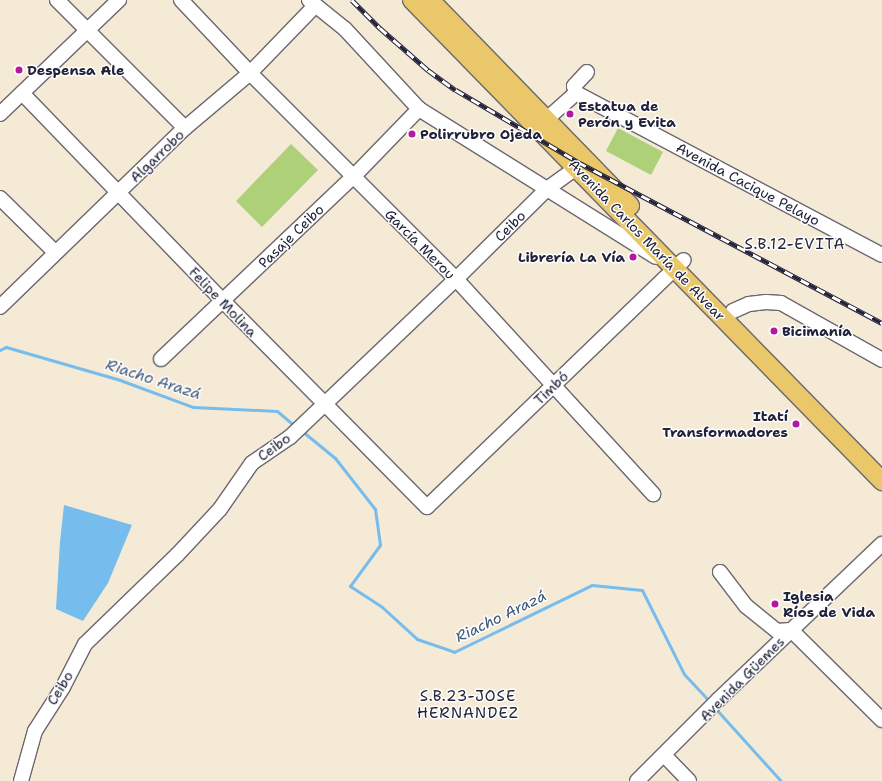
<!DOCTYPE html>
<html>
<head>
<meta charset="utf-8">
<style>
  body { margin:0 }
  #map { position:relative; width:882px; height:781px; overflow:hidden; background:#f5ead5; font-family:"Shantell Sans",sans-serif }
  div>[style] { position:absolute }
  .green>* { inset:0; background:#aed078 }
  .water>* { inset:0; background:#76bced }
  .stream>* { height:3px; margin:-1.5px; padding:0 1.5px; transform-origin:1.5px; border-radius:1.5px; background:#76bced }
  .roads { filter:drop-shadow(1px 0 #6c6871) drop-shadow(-1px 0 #6c6871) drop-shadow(0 1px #6c6871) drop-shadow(0 -1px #6c6871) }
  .minor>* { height:14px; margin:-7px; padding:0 7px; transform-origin:7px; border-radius:7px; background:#fff }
  .major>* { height:18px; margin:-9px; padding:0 9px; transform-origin:9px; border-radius:9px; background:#eac769 }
  .rail>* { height:4.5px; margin-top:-2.25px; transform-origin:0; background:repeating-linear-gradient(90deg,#fff 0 9px,#22223b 0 18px); box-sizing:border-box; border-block:1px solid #22223b }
  .dots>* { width:11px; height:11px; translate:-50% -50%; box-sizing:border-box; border:2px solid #fff; border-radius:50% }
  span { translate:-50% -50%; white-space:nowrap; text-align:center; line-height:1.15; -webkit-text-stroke:3px #fff; paint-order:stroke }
  .poi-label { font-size:14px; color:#22223b; font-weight:700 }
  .left { translate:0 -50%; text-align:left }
  .right { translate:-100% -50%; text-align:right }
  .street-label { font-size:14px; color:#22223b }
  .neighbourhood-label { font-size:15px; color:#22223b; letter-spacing:1px }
  .water-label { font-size:15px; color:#3f5879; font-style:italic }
</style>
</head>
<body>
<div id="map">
  <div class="green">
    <i style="clip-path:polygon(618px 128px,663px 152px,651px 175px,606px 151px)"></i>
    <i style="clip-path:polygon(291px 144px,318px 170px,262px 227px,236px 201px)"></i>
  </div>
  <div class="water">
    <i style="clip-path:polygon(64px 505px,132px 525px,108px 583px,83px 621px,56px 609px,60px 542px)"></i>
  </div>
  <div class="stream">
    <i style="left:0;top:350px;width:7px;rotate:-27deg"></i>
    <i style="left:6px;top:347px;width:119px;rotate:16.1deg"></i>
    <i style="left:120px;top:380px;width:78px;rotate:20.3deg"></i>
    <i style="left:193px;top:407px;width:84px;rotate:2.7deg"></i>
    <i style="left:277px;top:411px;width:25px;rotate:40deg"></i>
    <i style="left:302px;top:431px;width:43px;rotate:39.3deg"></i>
    <i style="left:335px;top:458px;width:65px;rotate:51.9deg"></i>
    <i style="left:375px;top:509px;width:36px;rotate:82deg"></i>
    <i style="left:380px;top:545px;width:51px;rotate:126.2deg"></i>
    <i style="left:350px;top:586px;width:38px;rotate:33deg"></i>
    <i style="left:382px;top:607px;width:47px;rotate:42.4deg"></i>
    <i style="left:417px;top:639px;width:39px;rotate:19deg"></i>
    <i style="left:454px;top:652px;width:153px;rotate:-25.9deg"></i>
    <i style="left:592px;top:585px;width:50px;rotate:5.7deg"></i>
    <i style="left:642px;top:590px;width:94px;rotate:63.4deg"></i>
    <i style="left:684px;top:674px;width:38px;rotate:47deg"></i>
    <i style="left:715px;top:708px;width:98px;rotate:47.9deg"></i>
  </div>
  <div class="roads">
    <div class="minor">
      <i style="left:57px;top:0;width:181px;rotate:45deg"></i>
      <i style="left:181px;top:0;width:100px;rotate:46.6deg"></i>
      <i style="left:250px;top:73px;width:291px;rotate:45deg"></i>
      <i style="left:456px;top:279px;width:292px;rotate:47.5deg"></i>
      <i style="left:309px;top:0;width:46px;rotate:38.9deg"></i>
      <i style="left:345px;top:29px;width:109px;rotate:47.2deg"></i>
      <i style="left:419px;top:109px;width:279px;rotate:32deg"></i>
      <i style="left:22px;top:93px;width:289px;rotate:46deg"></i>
      <i style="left:223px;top:301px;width:290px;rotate:45.3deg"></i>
      <i style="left:427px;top:507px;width:356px;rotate:-43.9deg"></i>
      <i style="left:576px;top:93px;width:346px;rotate:27.9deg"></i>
      <i style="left:576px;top:93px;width:7px;rotate:-106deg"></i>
      <i style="left:574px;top:86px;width:19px;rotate:-47deg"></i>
      <i style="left:0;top:114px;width:165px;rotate:-43.8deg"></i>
      <i style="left:539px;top:126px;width:50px;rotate:-41.7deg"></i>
      <i style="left:0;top:198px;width:78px;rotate:44.5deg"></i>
      <i style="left:0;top:307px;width:257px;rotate:-44.1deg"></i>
      <i style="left:185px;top:128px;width:85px;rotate:-40.2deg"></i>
      <i style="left:250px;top:73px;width:93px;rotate:-45.9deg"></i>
      <i style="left:733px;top:311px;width:17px;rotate:-24deg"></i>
      <i style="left:749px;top:304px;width:17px;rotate:-7deg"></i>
      <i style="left:766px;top:302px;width:15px;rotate:4deg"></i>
      <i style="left:781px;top:303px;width:116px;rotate:29.4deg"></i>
      <i style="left:161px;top:359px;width:265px;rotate:-43.5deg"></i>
      <i style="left:353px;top:177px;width:95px;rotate:-45.9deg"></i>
      <i style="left:720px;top:572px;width:43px;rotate:52.6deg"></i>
      <i style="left:746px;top:606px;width:40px;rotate:39deg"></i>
      <i style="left:777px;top:631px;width:14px;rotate:-4deg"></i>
      <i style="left:791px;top:630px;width:128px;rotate:44.7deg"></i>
      <i style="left:664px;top:755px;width:36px;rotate:46deg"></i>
      <i style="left:21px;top:781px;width:52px;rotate:-74.4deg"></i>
      <i style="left:35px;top:731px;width:52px;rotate:-57.5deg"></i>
      <i style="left:63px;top:687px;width:48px;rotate:-62.9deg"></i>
      <i style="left:85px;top:644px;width:128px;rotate:-44.1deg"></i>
      <i style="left:177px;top:555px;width:63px;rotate:-46.9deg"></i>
      <i style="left:220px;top:509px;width:56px;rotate:-55.2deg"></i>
      <i style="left:252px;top:463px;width:46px;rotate:-34.4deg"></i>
      <i style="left:290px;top:437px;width:229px;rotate:-43.6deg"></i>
      <i style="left:456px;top:279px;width:128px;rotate:-44.7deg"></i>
      <i style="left:547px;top:189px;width:36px;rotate:-36deg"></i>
      <i style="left:576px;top:168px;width:9px;rotate:-63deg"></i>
      <i style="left:637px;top:781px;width:116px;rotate:-45deg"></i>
      <i style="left:719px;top:699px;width:225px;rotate:-43.6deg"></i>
    </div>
    <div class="major">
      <i style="left:412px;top:0;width:673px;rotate:45.66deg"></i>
      <i style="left:430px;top:0;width:287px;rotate:45.8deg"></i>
    </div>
  </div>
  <div class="rail">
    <i style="left:352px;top:0;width:40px;rotate:45deg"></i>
    <i style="left:380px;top:28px;width:64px;rotate:41.2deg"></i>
    <i style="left:428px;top:70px;width:34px;rotate:36deg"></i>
    <i style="left:456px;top:90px;width:142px;rotate:30.5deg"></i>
    <i style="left:578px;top:162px;width:344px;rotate:27.9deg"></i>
  </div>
  <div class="dots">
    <i style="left:19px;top:70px;background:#b5179e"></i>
    <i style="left:570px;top:114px;background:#b5179e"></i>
    <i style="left:412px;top:134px;background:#b5179e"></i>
    <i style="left:633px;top:257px;background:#b5179e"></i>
    <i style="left:774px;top:331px;background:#b5179e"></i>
    <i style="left:796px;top:424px;background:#b5179e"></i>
    <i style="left:775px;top:604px;background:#b5179e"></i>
  </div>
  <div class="poi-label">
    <span class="left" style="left:27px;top:70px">Despensa Ale</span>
    <span class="left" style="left:578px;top:114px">Estatua de<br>Perón y Evita</span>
    <span class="left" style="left:420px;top:134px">Polirrubro Ojeda</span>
    <span class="right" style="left:625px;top:257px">Librería La Vía</span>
    <span class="left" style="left:782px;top:331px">Bicimanía</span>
    <span class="right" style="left:788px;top:424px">Itatí<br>Transformadores</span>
    <span class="left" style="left:783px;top:604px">Iglesia<br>Ríos de Vida</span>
  </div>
  <div class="street-label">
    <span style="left:157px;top:156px;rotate:-44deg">Algarrobo</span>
    <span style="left:748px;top:184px;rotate:28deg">Avenida Cacique Pelayo</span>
    <span style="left:510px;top:226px;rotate:-45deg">Ceibo</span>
    <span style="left:291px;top:236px;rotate:-44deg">Pasaje Ceibo</span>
    <span style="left:647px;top:240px;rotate:46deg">Avenida Carlos María de Alvear</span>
    <span style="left:420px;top:244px;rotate:45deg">García Merou</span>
    <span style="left:223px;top:302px;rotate:46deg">Felipe Molina</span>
    <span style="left:551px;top:388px;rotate:-44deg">Timbó</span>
    <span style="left:274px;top:447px;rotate:-36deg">Ceibo</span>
    <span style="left:742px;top:679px;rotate:-45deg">Avenida Güemes</span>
    <span style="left:60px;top:688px;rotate:-59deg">Ceibo</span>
  </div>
  <div class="neighbourhood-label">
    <span style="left:795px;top:245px">S.B.12-EVITA</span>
    <span style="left:468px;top:705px">S.B.23-JOSE<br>HERNANDEZ</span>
  </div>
  <div class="water-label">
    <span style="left:153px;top:380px;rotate:18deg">Riacho Arazá</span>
    <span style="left:501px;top:617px;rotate:-26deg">Riacho Arazá</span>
  </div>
</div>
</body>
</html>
